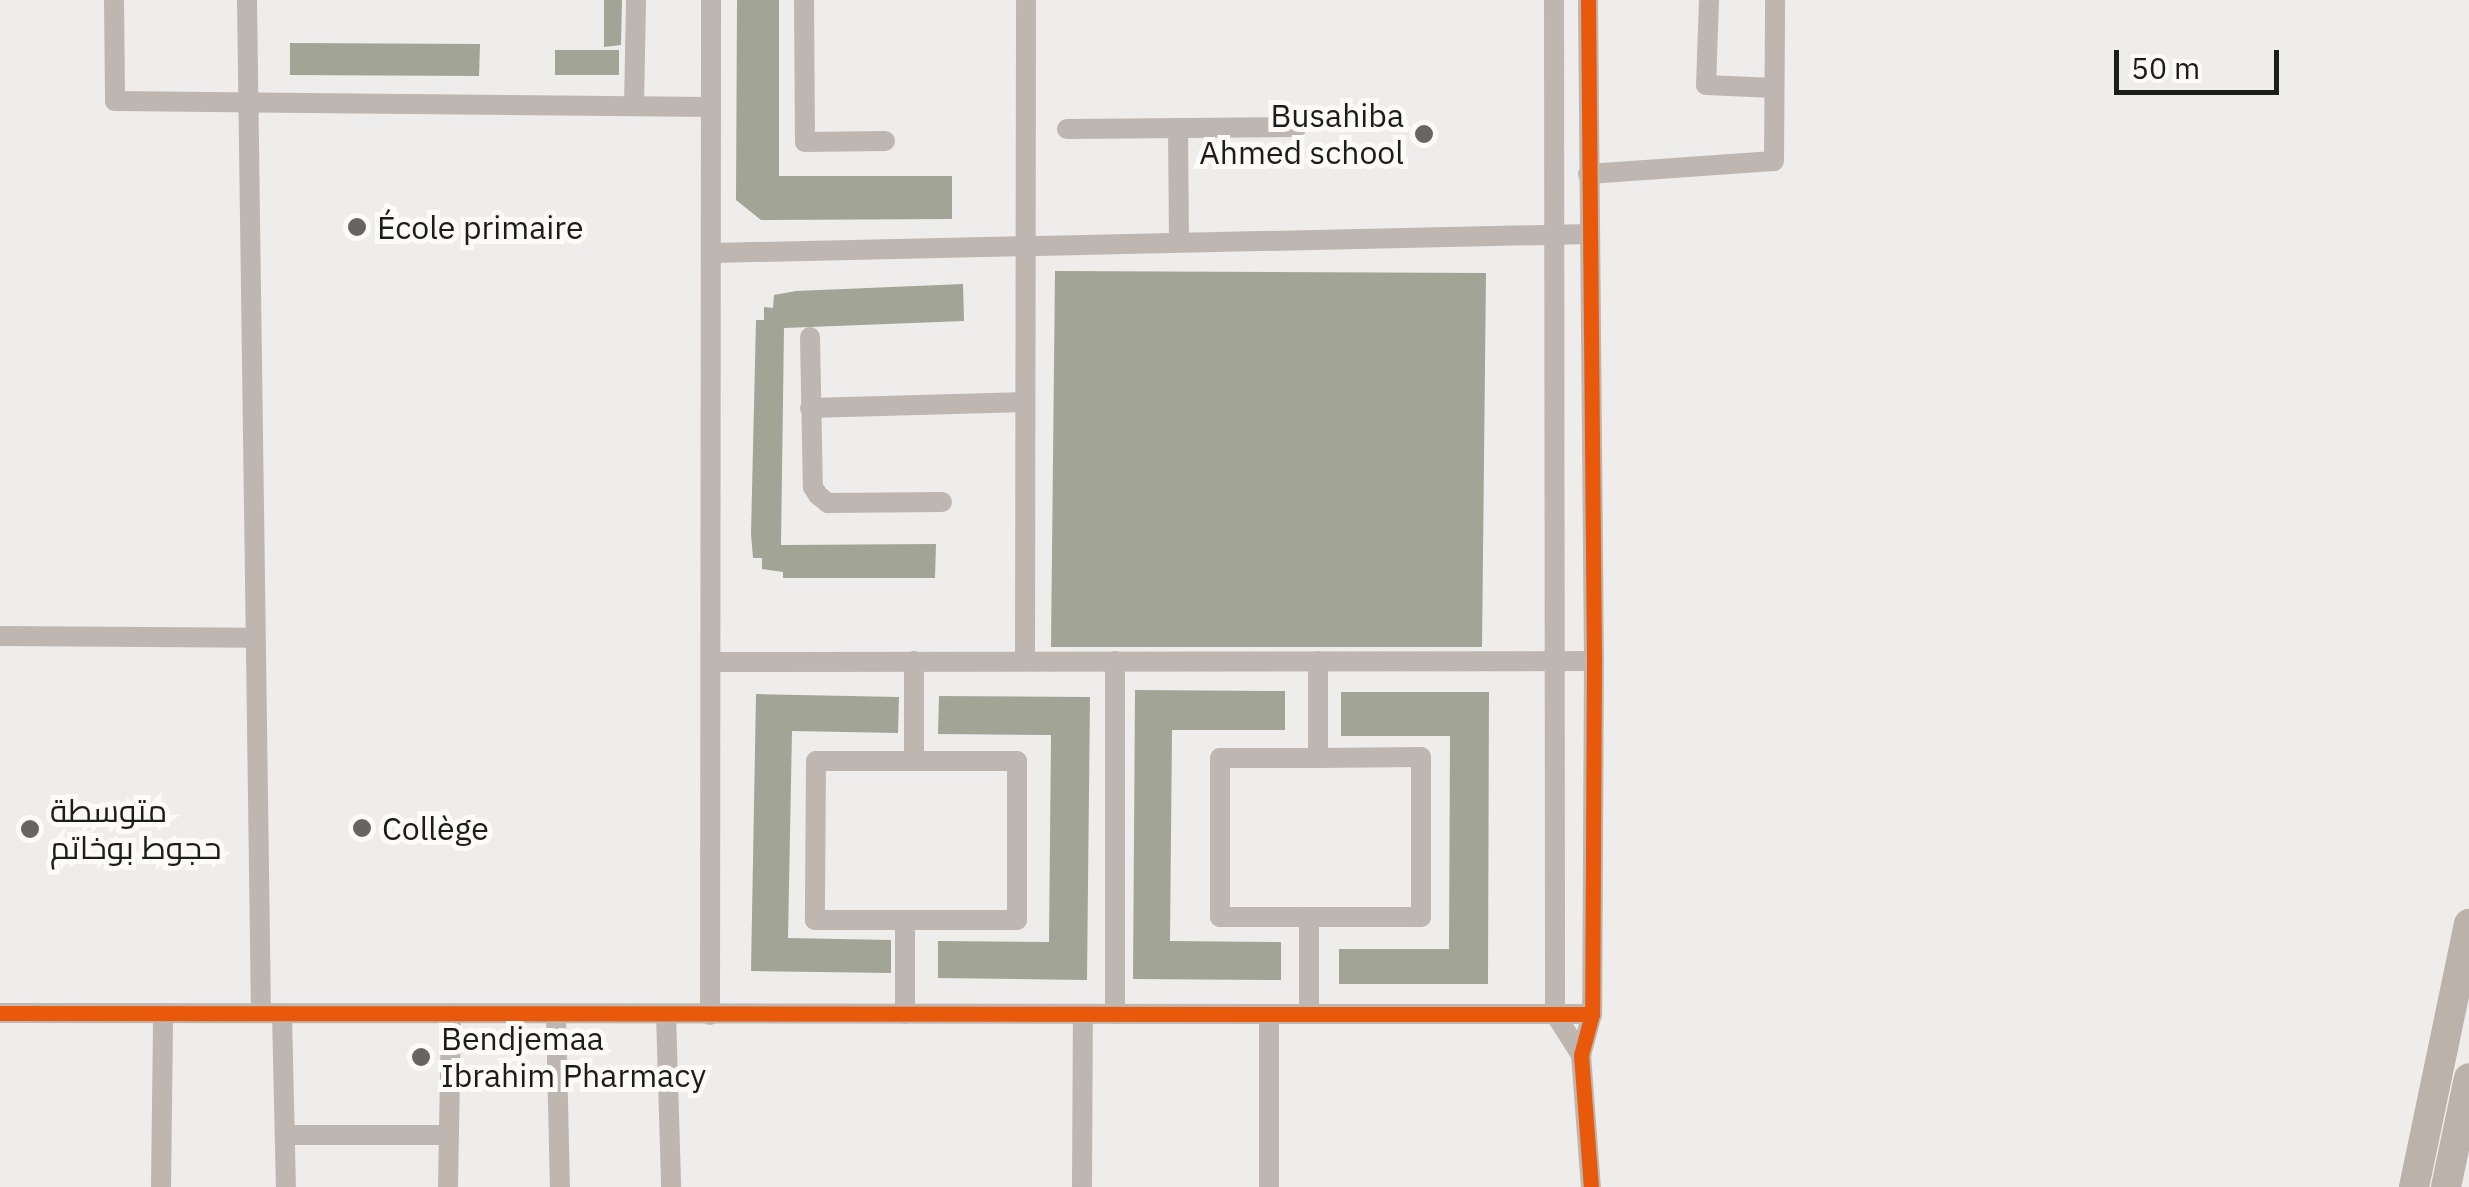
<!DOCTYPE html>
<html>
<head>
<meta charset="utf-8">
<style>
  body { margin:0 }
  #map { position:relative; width:2469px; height:1187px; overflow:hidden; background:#eeedeb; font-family:"IBM Plex Sans",Cairo,sans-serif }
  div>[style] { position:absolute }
  .building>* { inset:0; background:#a2a496 }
  .minor>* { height:20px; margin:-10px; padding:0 10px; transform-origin:10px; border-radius:10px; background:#beb6b0 }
  .highway>* { height:30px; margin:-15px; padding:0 15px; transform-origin:15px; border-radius:15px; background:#bbb2aa }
  .cycleway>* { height:15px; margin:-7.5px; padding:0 7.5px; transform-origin:7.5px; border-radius:7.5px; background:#e8590c }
  .dots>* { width:28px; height:28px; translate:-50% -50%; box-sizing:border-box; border:5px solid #fdfbf7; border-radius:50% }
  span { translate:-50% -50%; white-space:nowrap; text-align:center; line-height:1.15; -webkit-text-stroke:10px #fdfbf7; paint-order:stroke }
  .poi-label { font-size:32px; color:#1c1c1a }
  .right { translate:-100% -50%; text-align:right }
  .left { translate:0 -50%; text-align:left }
  .scale { position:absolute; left:2114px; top:50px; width:165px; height:45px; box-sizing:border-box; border:5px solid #1c1c1a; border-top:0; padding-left:12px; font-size:30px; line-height:35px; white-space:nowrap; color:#1c1c1a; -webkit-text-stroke:8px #fdfbf7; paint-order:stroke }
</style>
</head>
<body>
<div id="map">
  <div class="building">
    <i style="clip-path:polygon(604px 0,622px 0,621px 45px,604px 47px)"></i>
    <i style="clip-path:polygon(737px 0,779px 0,779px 176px,952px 176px,952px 219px,761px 220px,736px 200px)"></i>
    <i style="clip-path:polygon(290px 43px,480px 44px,479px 76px,290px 75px)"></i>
    <i style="clip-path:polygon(555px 50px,619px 50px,619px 75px,555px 75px)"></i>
    <i style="clip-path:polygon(1055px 271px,1486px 273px,1482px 647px,1051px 647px)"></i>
    <i style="clip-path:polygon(963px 284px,964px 321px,784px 328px,781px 545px,936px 544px,935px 578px,783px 578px,783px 572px,762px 569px,762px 558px,753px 558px,751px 534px,756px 320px,764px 320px,764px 307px,773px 308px,774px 295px,796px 291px)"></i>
    <i style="clip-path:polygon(1135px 690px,1285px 691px,1285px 730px,1172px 730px,1170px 941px,1281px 942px,1281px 980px,1133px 979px)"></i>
    <i style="clip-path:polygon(1341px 692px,1489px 692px,1488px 984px,1339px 984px,1339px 949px,1449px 949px,1450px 736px,1341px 736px)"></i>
    <i style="clip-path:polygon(756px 694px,899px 697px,898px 733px,792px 731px,788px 938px,891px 940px,891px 973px,751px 971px)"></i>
    <i style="clip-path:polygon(939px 696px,1090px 697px,1087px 980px,938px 978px,938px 941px,1049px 942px,1051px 735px,938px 734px)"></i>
  </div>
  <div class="minor">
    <i style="left:114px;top:0;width:101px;rotate:89.4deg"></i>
    <i style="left:115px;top:101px;width:596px;rotate:0.58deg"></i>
    <i style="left:247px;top:0;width:1013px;rotate:89.21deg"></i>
    <i style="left:804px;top:0;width:142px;rotate:89.6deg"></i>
    <i style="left:805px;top:142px;width:80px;rotate:-0.7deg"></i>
    <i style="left:1554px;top:0;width:1014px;rotate:89.94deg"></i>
    <i style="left:1555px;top:1014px;width:49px;rotate:57.6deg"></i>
    <i style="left:1588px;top:0;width:661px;rotate:89.48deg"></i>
    <i style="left:1594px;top:661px;width:353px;rotate:90.3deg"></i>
    <i style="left:1592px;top:1014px;width:42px;rotate:105deg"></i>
    <i style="left:1581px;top:1055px;width:132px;rotate:85.7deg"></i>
    <i style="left:1709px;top:0;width:85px;rotate:92deg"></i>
    <i style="left:1706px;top:85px;width:68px;rotate:2.5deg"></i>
    <i style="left:634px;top:106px;width:106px;rotate:-88.9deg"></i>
    <i style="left:1178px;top:128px;width:114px;rotate:89.5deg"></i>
    <i style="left:1067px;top:129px;width:230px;rotate:-0.5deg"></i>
    <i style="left:1588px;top:174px;width:186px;rotate:-4deg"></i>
    <i style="left:1774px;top:161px;width:161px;rotate:-89.6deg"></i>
    <i style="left:711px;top:253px;width:878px;rotate:-1.24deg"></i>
    <i style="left:810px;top:337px;width:150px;rotate:88.9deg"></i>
    <i style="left:813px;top:487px;width:9px;rotate:58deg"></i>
    <i style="left:818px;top:495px;width:13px;rotate:39deg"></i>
    <i style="left:828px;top:503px;width:114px;rotate:-0.5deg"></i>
    <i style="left:810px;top:408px;width:215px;rotate:-1.6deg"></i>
    <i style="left:0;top:636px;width:255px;rotate:0.4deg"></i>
    <i style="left:1025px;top:661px;width:661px;rotate:-89.91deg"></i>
    <i style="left:711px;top:662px;width:883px;rotate:-0.06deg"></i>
    <i style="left:1318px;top:758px;width:98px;rotate:180deg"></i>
    <i style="left:1220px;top:758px;width:159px;rotate:90deg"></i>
    <i style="left:1220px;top:917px;width:201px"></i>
    <i style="left:1421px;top:917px;width:160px;rotate:-90deg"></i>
    <i style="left:1421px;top:757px;width:103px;rotate:179.4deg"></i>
    <i style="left:1318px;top:758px;width:97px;rotate:-90deg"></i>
    <i style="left:914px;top:761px;width:98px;rotate:180deg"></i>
    <i style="left:816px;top:761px;width:159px;rotate:90.4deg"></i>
    <i style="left:815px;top:920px;width:202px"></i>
    <i style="left:1017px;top:920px;width:159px;rotate:-90deg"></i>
    <i style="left:1017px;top:761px;width:103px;rotate:180deg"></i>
    <i style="left:914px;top:761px;width:100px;rotate:-90deg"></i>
    <i style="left:0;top:1013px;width:1592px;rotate:0.04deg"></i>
    <i style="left:282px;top:1014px;width:173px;rotate:88.7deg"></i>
    <i style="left:556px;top:1014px;width:173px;rotate:88.7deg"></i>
    <i style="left:666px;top:1014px;width:173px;rotate:88.3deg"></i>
    <i style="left:905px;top:1014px;width:94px;rotate:-90deg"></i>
    <i style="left:1115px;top:1014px;width:353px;rotate:-90deg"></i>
    <i style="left:1309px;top:1014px;width:97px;rotate:-90deg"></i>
    <i style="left:710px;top:1015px;width:1015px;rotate:-89.94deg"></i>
    <i style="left:285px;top:1135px;width:164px"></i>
    <i style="left:161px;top:1187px;width:174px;rotate:-89.3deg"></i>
    <i style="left:448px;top:1187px;width:173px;rotate:-89deg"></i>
    <i style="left:1082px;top:1187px;width:173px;rotate:-89.7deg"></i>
    <i style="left:1269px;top:1187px;width:173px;rotate:-90deg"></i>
  </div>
  <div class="highway">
    <i style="left:2414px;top:1187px;width:269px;rotate:-78.2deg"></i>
    <i style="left:2446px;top:1187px;width:111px;rotate:-78.1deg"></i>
  </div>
  <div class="cycleway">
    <i style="left:1588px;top:0;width:661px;rotate:89.48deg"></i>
    <i style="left:1594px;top:661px;width:353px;rotate:90.3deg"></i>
    <i style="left:1592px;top:1014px;width:42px;rotate:105deg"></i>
    <i style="left:1581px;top:1055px;width:132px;rotate:85.7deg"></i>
    <i style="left:0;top:1013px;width:1592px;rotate:0.04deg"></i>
  </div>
  <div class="dots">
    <i style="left:1424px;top:134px;background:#666563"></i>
    <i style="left:357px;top:227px;background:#666563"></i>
    <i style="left:362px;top:828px;background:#666563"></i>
    <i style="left:30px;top:829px;background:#666563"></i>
    <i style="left:421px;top:1057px;background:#666563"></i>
  </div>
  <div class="poi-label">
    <span class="right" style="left:1404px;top:134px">Busahiba<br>Ahmed school</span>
    <span class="left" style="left:377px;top:227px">École primaire</span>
    <span class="left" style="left:50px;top:829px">متوسطة<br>حجوط بوخاتم</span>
    <span class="left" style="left:382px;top:828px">Collège</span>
    <span class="left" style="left:441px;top:1057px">Bendjemaa<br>Ibrahim Pharmacy</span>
  </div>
  <div class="scale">50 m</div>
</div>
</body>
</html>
